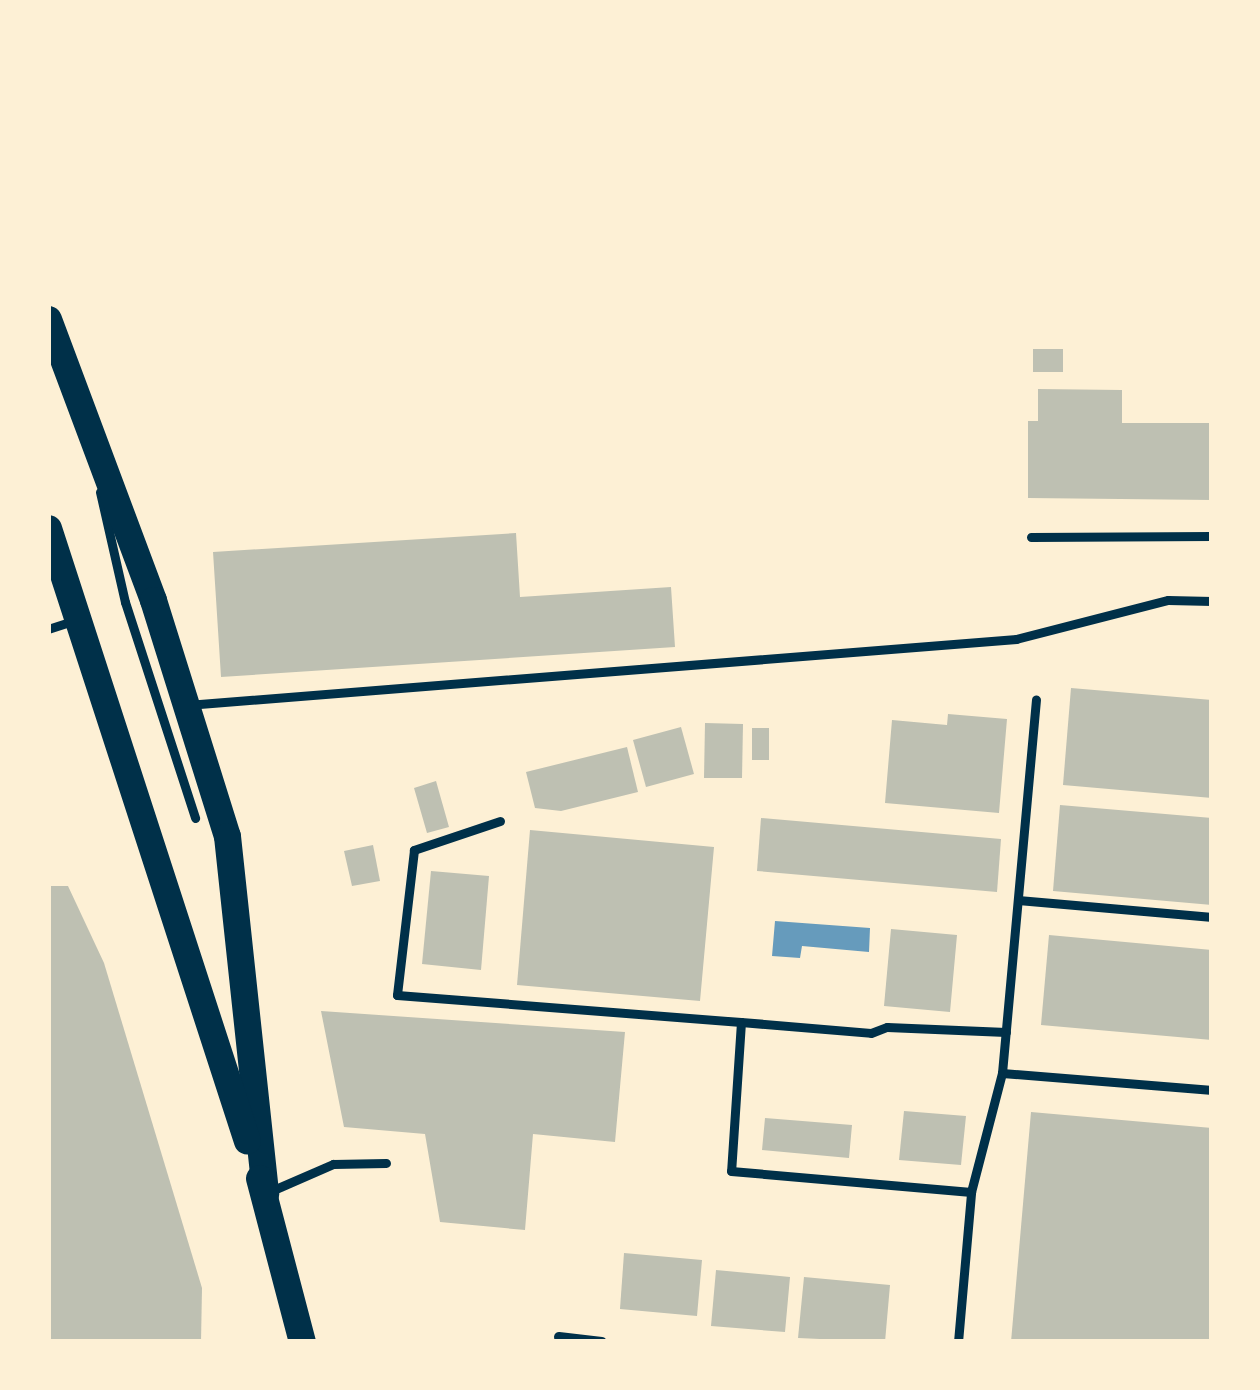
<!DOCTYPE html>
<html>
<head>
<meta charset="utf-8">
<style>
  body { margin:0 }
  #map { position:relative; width:1260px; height:1390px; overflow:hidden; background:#fdf0d5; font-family:Jost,sans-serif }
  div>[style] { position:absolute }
  .water>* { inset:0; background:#669bbc }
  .building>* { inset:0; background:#bec0b2 }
  .service>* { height:9px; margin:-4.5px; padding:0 4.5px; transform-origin:4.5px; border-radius:4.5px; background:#003049 }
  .pedestrian>* { height:10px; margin:-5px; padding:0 5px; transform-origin:5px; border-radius:5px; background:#003049 }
  .primary>* { height:27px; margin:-13.5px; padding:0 13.5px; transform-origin:13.5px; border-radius:13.5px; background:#003049 }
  span { translate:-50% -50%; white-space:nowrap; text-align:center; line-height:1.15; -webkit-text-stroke:10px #fdf0d5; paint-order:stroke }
  .frame { position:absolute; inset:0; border:51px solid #fdf0d5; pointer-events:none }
</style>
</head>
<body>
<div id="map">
  <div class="water">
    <i style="clip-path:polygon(775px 921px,870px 928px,869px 952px,802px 946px,800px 958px,772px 956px)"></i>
  </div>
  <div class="building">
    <i style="clip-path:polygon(1033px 349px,1063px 349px,1063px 372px,1033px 372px)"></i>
    <i style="clip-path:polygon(1038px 389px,1122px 390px,1122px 423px,1212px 423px,1212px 500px,1028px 498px,1028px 421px,1038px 421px)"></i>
    <i style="clip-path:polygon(516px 533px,520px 597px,671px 587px,675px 647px,221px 677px,213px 552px)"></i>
    <i style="clip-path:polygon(1071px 688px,1212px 700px,1212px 798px,1063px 785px)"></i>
    <i style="clip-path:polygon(948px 714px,1007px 719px,999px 813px,885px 803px,892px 720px,947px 725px)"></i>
    <i style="clip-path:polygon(705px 723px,743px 724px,742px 778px,704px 778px)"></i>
    <i style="clip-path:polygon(681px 727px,694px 774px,646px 787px,633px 740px)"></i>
    <i style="clip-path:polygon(752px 728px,769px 728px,769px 760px,752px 760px)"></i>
    <i style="clip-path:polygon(627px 747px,638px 792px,561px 811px,535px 808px,526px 772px)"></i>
    <i style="clip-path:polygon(436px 781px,449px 827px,427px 833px,414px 788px)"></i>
    <i style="clip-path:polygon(1060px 805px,1212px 818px,1212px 905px,1053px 891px)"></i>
    <i style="clip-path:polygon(761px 818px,1001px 839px,997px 892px,757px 871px)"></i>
    <i style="clip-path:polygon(530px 830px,714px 847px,700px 1001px,517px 985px)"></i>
    <i style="clip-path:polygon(373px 845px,380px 881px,352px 886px,344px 851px)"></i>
    <i style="clip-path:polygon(431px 871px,489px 876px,481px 970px,422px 964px)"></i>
    <i style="clip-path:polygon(48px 886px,68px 886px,104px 963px,202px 1288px,201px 1342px,48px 1342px)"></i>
    <i style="clip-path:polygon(891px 929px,957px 935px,950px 1012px,884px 1006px)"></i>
    <i style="clip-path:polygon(1049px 935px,1212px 950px,1212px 1040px,1041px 1025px)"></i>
    <i style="clip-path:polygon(321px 1011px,625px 1032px,615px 1142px,533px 1134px,525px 1230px,440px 1222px,425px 1134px,344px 1127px)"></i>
    <i style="clip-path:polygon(904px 1111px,966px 1116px,961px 1165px,899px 1160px)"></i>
    <i style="clip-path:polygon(1031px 1112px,1212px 1128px,1212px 1342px,1011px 1342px)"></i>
    <i style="clip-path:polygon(765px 1118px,852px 1125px,849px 1158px,762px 1150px)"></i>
    <i style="clip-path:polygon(624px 1253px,702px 1260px,697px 1316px,620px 1309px)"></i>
    <i style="clip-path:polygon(716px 1270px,790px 1277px,785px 1332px,711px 1326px)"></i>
    <i style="clip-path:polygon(804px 1277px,890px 1285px,885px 1342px,798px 1338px)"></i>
  </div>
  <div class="service">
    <i style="left:100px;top:492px;width:113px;rotate:77.2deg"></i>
    <i style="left:125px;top:602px;width:227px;rotate:72deg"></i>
    <i style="left:1031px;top:537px;width:181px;rotate:-0.3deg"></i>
    <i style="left:48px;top:629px;width:26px;rotate:-18deg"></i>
    <i style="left:187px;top:705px;width:832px;rotate:-4.55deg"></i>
    <i style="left:1016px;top:639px;width:157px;rotate:-14.4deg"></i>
    <i style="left:1168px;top:600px;width:44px;rotate:1.3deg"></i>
    <i style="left:500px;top:821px;width:91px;rotate:161.4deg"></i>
    <i style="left:414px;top:850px;width:146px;rotate:96.7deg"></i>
    <i style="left:397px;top:995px;width:345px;rotate:4.5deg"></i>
    <i style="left:741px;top:1022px;width:149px;rotate:93.8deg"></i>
    <i style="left:731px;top:1171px;width:241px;rotate:5deg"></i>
    <i style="left:1018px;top:900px;width:195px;rotate:5deg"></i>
    <i style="left:741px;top:1022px;width:130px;rotate:4.8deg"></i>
    <i style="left:871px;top:1033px;width:17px;rotate:-21deg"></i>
    <i style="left:887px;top:1027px;width:119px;rotate:2.4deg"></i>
    <i style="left:1002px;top:1073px;width:211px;rotate:4.6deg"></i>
    <i style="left:271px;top:1191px;width:68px;rotate:-23.5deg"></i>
    <i style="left:333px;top:1164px;width:53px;rotate:-1.1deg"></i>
    <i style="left:958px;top:1342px;width:151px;rotate:-85deg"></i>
    <i style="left:971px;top:1192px;width:123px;rotate:-75.4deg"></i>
    <i style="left:1002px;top:1073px;width:375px;rotate:-84.8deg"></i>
  </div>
  <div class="pedestrian">
    <i style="left:559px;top:1337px;width:43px;rotate:6.6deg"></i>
  </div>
  <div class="primary">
    <i style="left:48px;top:319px;width:300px;rotate:69.5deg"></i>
    <i style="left:153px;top:600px;width:247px;rotate:72.6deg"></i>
    <i style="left:227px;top:836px;width:360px;rotate:83.9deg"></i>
    <i style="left:48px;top:528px;width:644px;rotate:72.01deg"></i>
    <i style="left:259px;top:1178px;width:170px;rotate:75.3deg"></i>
  </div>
  <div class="frame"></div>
</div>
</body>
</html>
